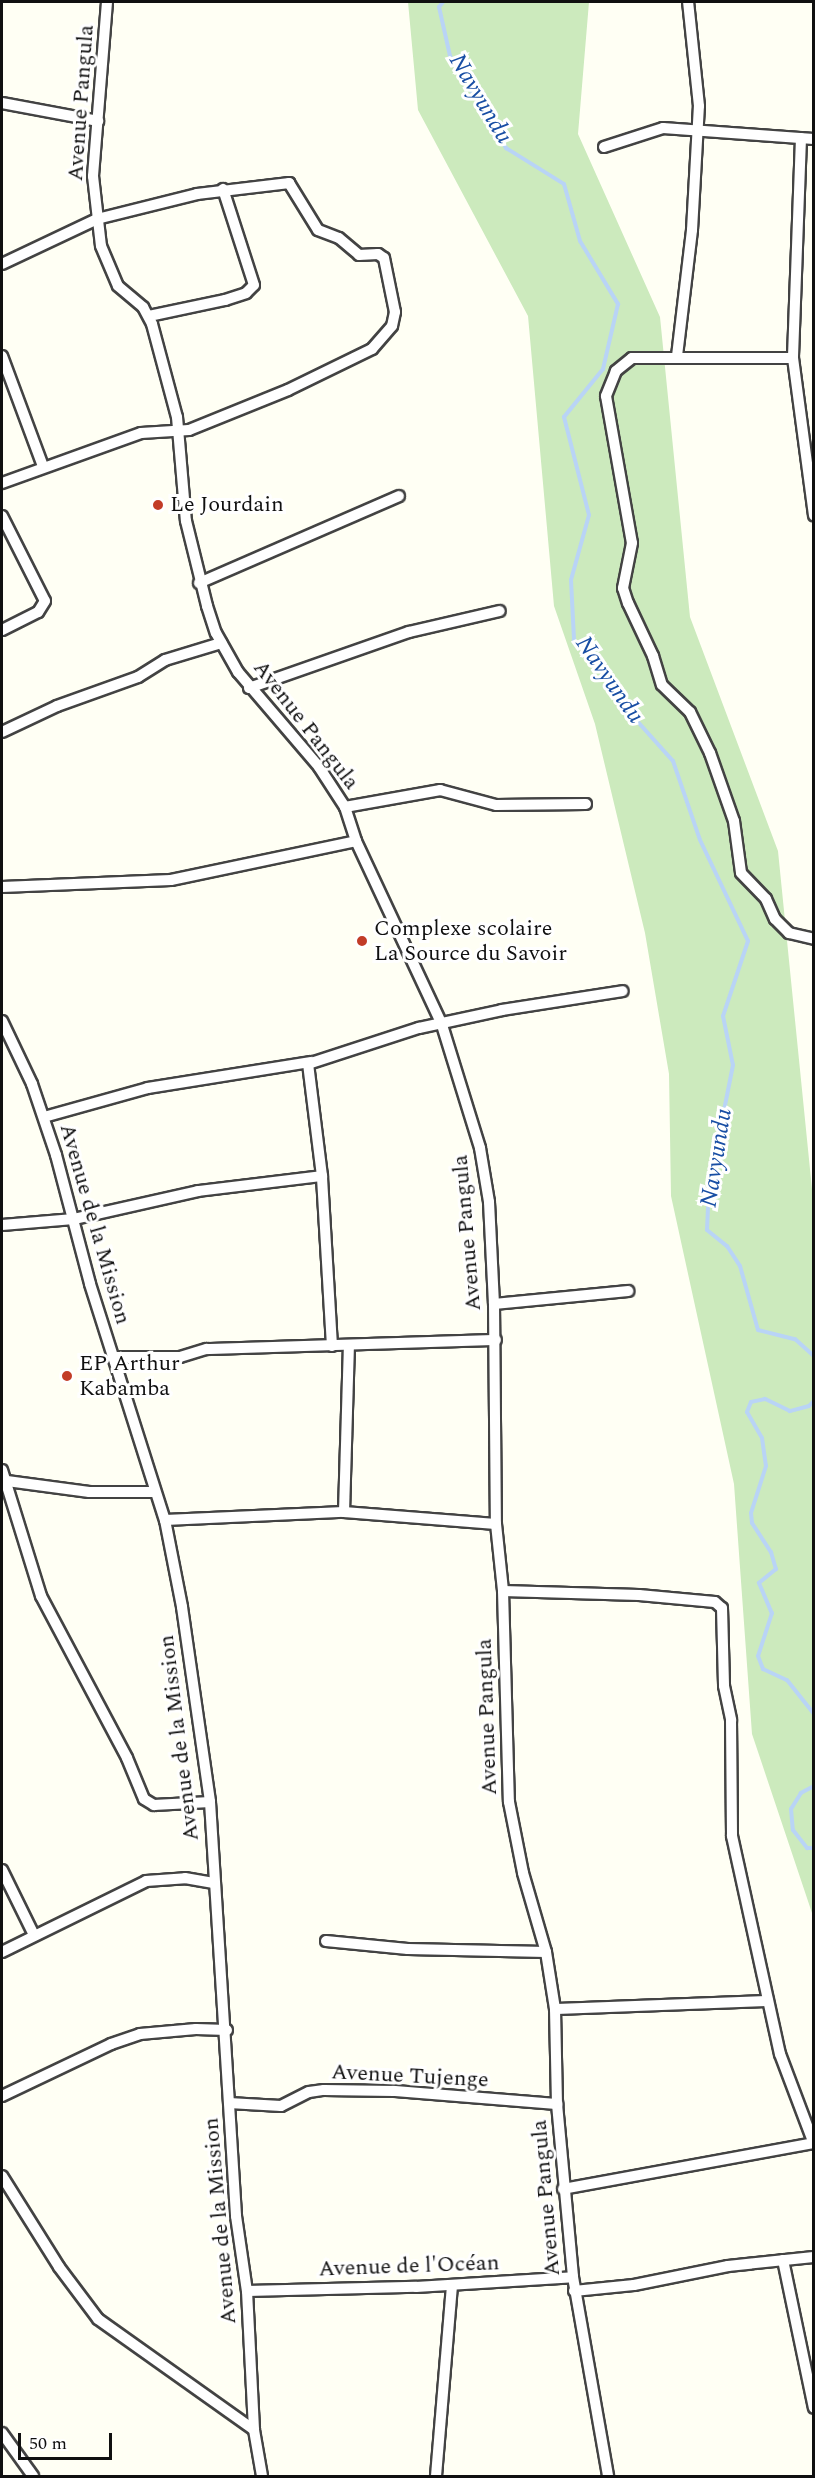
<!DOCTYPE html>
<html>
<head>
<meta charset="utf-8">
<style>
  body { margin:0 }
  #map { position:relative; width:815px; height:2478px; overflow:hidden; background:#fffff4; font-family:Spectral,serif }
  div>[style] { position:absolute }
  .green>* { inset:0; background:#cceabd }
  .stream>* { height:4px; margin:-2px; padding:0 2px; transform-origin:2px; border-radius:2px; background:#b9d4f6 }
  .roads { filter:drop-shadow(2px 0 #434343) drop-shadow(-2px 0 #434343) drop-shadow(0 2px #434343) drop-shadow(0 -2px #434343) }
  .street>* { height:10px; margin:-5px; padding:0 5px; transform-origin:5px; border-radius:5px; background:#fff }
  .dots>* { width:16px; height:16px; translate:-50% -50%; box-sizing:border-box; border:3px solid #fff; border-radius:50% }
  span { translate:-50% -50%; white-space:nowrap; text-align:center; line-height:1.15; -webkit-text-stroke:6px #fff; paint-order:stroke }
  .street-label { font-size:22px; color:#101010 }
  .poi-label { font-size:22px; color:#101010 }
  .left { translate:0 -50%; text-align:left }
  .water-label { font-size:24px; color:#184ea4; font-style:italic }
  .frame { position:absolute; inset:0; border:3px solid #101010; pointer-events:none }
  .scale { position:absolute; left:18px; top:2433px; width:94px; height:27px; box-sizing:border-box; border:3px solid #101010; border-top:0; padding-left:8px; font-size:18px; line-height:21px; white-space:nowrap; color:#101010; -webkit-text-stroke:4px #fff; paint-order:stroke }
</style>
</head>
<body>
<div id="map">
  <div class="green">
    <i style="clip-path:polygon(408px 2px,589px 2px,578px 134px,660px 317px,690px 617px,778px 851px,814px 1209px,813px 1916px,752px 1734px,734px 1484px,671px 1196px,669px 1074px,645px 933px,595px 724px,554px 606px,528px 316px,418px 110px)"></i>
  </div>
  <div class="stream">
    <i style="left:443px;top:2px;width:6px;rotate:129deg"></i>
    <i style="left:439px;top:7px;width:50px;rotate:77.3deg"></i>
    <i style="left:450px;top:56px;width:108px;rotate:58.7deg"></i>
    <i style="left:506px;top:148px;width:68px;rotate:31.8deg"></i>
    <i style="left:564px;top:184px;width:59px;rotate:74.3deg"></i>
    <i style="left:580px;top:241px;width:74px;rotate:58.9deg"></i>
    <i style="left:618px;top:304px;width:67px;rotate:103deg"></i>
    <i style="left:603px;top:369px;width:62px;rotate:129.1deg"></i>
    <i style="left:564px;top:417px;width:101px;rotate:75.7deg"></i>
    <i style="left:589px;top:515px;width:67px;rotate:105.5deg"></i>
    <i style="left:571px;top:580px;width:60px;rotate:87.1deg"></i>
    <i style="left:574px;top:640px;width:45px;rotate:47.7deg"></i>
    <i style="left:604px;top:673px;width:46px;rotate:57.3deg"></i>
    <i style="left:629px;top:712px;width:66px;rotate:48.1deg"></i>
    <i style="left:673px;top:761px;width:83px;rotate:71.1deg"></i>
    <i style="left:700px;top:840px;width:112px;rotate:64.6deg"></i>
    <i style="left:748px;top:941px;width:79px;rotate:108.4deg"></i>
    <i style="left:723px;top:1016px;width:50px;rotate:78.5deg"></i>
    <i style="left:733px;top:1065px;width:123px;rotate:101.2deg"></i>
    <i style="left:709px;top:1186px;width:44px;rotate:92.6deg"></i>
    <i style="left:707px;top:1230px;width:26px;rotate:39deg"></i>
    <i style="left:727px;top:1246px;width:24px;rotate:57deg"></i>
    <i style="left:740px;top:1266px;width:66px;rotate:74.3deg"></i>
    <i style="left:758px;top:1330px;width:38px;rotate:14deg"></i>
    <i style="left:795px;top:1339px;width:25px;rotate:42deg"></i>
    <i style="left:814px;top:1401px;width:7px;rotate:135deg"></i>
    <i style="left:809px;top:1406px;width:20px;rotate:165deg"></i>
    <i style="left:790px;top:1411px;width:28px;rotate:-154deg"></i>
    <i style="left:765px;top:1399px;width:14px;rotate:168deg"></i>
    <i style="left:751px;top:1402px;width:11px;rotate:112deg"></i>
    <i style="left:747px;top:1412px;width:30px;rotate:60deg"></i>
    <i style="left:762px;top:1438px;width:28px;rotate:82deg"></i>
    <i style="left:766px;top:1466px;width:49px;rotate:107.7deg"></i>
    <i style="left:751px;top:1513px;width:10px;rotate:84deg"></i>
    <i style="left:752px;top:1523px;width:35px;rotate:57deg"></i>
    <i style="left:771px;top:1552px;width:18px;rotate:74deg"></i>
    <i style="left:776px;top:1569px;width:22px;rotate:141deg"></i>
    <i style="left:759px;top:1583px;width:33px;rotate:67deg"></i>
    <i style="left:772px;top:1613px;width:45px;rotate:108deg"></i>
    <i style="left:758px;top:1656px;width:14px;rotate:69deg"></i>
    <i style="left:763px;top:1669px;width:26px;rotate:25deg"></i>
    <i style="left:787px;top:1680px;width:43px;rotate:51.5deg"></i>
    <i style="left:814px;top:1786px;width:15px;rotate:152deg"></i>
    <i style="left:801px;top:1793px;width:19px;rotate:122deg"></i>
    <i style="left:791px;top:1809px;width:21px;rotate:85deg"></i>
    <i style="left:793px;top:1830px;width:23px;rotate:52deg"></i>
    <i style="left:807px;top:1848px;width:7px"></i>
  </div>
  <div class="roads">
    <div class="street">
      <i style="left:107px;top:2px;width:175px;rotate:94.6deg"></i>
      <i style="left:93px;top:176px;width:70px;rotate:83.5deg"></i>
      <i style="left:101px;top:246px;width:43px;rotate:67deg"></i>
      <i style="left:118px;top:286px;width:33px;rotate:40deg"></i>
      <i style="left:143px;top:307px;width:19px;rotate:62deg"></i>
      <i style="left:152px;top:324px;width:96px;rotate:75deg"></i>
      <i style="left:177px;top:417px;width:104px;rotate:85.1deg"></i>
      <i style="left:186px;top:521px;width:88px;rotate:76.1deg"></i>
      <i style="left:207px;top:606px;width:28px;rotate:72deg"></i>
      <i style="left:216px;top:633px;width:45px;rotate:60.6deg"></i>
      <i style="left:238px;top:672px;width:125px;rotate:49.5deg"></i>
      <i style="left:319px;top:767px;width:48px;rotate:57deg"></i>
      <i style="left:345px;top:807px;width:36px;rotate:72deg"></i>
      <i style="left:356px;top:841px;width:203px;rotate:64.9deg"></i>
      <i style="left:442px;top:1025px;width:129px;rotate:72.8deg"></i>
      <i style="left:480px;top:1148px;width:55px;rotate:80.5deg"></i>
      <i style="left:489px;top:1202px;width:102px;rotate:87.2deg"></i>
      <i style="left:494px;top:1304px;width:220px;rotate:89.5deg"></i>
      <i style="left:496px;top:1524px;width:67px;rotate:84deg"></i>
      <i style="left:503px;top:1591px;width:211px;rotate:88.4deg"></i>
      <i style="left:509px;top:1802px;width:72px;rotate:78.8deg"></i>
      <i style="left:523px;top:1873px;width:82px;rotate:73.8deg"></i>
      <i style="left:546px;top:1952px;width:58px;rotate:81deg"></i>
      <i style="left:555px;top:2009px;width:95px;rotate:88.8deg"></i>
      <i style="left:557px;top:2104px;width:174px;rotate:84.7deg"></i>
      <i style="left:573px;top:2277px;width:202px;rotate:80deg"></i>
      <i style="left:2px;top:103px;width:98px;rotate:10.6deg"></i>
      <i style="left:801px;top:138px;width:220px;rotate:92.1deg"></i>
      <i style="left:793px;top:358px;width:159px;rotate:82.4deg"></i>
      <i style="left:604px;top:147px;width:62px;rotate:-17.9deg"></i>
      <i style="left:663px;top:128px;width:151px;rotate:4.2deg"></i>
      <i style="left:2px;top:264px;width:105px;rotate:-25.3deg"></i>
      <i style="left:97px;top:219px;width:103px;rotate:-14deg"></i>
      <i style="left:197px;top:194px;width:93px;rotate:-6.8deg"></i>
      <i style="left:289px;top:183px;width:55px;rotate:58.3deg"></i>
      <i style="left:318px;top:230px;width:22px;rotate:21deg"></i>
      <i style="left:339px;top:238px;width:26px;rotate:40deg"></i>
      <i style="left:359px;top:255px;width:19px;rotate:-3deg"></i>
      <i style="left:378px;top:254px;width:7px;rotate:34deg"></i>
      <i style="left:384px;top:258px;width:55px;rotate:78.5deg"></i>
      <i style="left:395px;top:312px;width:14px;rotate:102deg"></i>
      <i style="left:392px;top:326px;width:30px;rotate:131deg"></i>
      <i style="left:372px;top:349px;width:93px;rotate:154deg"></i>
      <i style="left:288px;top:390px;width:107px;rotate:158deg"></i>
      <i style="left:189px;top:430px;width:48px;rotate:176.4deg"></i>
      <i style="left:141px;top:433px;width:148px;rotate:160.2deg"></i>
      <i style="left:149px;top:316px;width:78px;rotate:-11.9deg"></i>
      <i style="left:225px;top:300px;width:22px;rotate:-18deg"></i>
      <i style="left:246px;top:293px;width:11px;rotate:-45deg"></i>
      <i style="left:254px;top:285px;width:101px;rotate:-107.9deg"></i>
      <i style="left:2px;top:356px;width:117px;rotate:69.6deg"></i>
      <i style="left:677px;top:356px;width:127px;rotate:-83.2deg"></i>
      <i style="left:692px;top:230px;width:124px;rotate:-86.8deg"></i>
      <i style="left:699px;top:106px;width:105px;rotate:-96deg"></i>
      <i style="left:793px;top:358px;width:161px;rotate:180deg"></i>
      <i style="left:632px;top:358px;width:21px;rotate:141deg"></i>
      <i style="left:616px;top:371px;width:27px;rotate:112deg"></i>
      <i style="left:606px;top:396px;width:149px;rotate:80deg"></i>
      <i style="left:632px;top:543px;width:46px;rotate:101.3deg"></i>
      <i style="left:623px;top:588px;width:16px;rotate:72deg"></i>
      <i style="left:628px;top:603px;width:59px;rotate:64.7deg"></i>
      <i style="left:653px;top:656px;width:30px;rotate:73deg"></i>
      <i style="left:662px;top:685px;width:39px;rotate:44deg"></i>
      <i style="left:690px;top:712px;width:46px;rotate:64deg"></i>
      <i style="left:710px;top:753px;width:72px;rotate:70.6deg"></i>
      <i style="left:734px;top:821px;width:52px;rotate:82.3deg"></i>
      <i style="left:741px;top:873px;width:36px;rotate:46deg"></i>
      <i style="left:766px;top:899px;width:22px;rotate:66deg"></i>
      <i style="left:775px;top:919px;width:20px;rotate:45deg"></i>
      <i style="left:789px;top:933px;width:26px;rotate:13deg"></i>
      <i style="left:2px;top:516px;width:95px;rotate:63.2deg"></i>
      <i style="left:45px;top:601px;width:13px;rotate:122deg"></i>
      <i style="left:38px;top:612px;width:40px;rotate:153.4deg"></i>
      <i style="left:199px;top:583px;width:218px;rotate:-23.5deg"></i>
      <i style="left:249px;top:688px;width:170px;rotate:-19.3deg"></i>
      <i style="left:409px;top:632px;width:93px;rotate:-13deg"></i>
      <i style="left:2px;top:732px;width:61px;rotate:-25.3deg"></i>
      <i style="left:57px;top:706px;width:86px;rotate:-19.7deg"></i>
      <i style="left:138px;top:677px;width:32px;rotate:-32deg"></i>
      <i style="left:165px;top:660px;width:59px;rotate:-16.9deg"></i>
      <i style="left:345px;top:807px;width:97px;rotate:-10.1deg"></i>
      <i style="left:440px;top:790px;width:58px;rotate:15deg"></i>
      <i style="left:496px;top:805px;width:90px;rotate:-0.6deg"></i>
      <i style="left:2px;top:887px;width:169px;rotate:-2.4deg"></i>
      <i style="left:171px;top:880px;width:189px;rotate:-11.9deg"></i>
      <i style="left:2px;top:1021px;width:70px;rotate:64.5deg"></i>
      <i style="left:32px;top:1084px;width:75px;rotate:71.3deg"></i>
      <i style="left:56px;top:1155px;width:133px;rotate:75.2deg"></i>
      <i style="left:90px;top:1284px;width:248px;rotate:72.4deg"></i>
      <i style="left:165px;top:1520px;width:89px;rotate:78.9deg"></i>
      <i style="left:182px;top:1607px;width:197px;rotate:81.8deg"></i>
      <i style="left:210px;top:1802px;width:415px;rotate:86.4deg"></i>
      <i style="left:236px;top:2216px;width:76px;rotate:81.7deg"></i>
      <i style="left:247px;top:2291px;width:139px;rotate:87.1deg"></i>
      <i style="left:254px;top:2430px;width:47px;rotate:80.1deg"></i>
      <i style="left:44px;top:1117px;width:108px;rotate:-15.6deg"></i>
      <i style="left:148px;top:1088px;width:165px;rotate:-9.1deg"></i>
      <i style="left:2px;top:1225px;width:72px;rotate:-4.8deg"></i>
      <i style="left:74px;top:1219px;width:127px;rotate:-12.7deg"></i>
      <i style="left:198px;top:1191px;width:125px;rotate:-6.9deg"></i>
      <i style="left:494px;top:1304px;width:135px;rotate:-5.5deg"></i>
      <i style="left:332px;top:1346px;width:170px;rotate:-93.4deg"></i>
      <i style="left:322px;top:1176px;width:113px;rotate:-97.1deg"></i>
      <i style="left:308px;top:1064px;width:117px;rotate:-18deg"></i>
      <i style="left:419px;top:1028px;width:85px;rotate:-12.2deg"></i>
      <i style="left:502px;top:1010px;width:122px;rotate:-8.9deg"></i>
      <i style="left:114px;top:1357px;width:66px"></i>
      <i style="left:180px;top:1357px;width:28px;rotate:-17deg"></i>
      <i style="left:207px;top:1349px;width:289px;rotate:-1.8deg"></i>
      <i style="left:2px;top:1470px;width:132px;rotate:72.8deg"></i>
      <i style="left:41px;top:1596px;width:183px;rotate:62deg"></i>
      <i style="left:127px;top:1758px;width:44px;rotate:67.5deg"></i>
      <i style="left:144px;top:1799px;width:12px;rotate:31deg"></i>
      <i style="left:154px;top:1805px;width:56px;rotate:-3.1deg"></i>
      <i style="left:7px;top:1481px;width:83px;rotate:7.6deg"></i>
      <i style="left:89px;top:1492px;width:66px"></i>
      <i style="left:344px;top:1512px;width:166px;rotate:-88.3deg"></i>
      <i style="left:165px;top:1520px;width:179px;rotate:-2.6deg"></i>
      <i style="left:344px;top:1512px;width:152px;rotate:4.5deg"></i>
      <i style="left:503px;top:1591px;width:136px;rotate:1.7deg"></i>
      <i style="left:639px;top:1595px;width:76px;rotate:5.3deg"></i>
      <i style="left:715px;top:1602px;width:9px;rotate:41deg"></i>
      <i style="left:722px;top:1608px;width:78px;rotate:88.5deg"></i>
      <i style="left:724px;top:1686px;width:35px;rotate:78deg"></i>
      <i style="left:731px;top:1720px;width:116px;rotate:89.5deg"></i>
      <i style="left:732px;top:1836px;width:223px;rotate:77.6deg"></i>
      <i style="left:780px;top:2054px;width:96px;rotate:69.3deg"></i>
      <i style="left:2px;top:1870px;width:72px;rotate:63.8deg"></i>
      <i style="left:326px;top:1941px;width:82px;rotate:5.6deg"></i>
      <i style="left:408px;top:1949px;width:138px;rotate:1.2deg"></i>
      <i style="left:2px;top:1952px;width:161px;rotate:-26.2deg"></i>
      <i style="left:146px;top:1881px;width:39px;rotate:-4deg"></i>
      <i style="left:185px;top:1878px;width:29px;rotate:10deg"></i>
      <i style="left:555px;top:2009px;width:213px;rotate:-2.2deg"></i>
      <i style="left:2px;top:2096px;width:121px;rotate:-25.5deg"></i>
      <i style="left:111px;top:2044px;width:31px;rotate:-19deg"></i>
      <i style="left:140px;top:2034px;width:56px;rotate:-5.1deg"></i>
      <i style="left:196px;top:2029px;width:31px;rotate:2deg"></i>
      <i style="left:229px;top:2103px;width:52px;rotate:3.3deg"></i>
      <i style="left:281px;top:2106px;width:31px;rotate:-27deg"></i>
      <i style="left:309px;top:2092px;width:15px;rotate:-8deg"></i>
      <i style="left:324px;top:2090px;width:70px;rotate:0.8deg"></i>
      <i style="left:394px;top:2091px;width:164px;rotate:4.6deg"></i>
      <i style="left:2px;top:2176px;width:107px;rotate:57.9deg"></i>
      <i style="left:59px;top:2267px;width:65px;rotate:53.1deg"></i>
      <i style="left:98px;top:2319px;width:191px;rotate:35.4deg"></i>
      <i style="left:563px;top:2189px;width:255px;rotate:-10.4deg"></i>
      <i style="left:783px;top:2260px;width:151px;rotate:78.2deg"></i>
      <i style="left:247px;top:2291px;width:169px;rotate:-1.4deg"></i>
      <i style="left:416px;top:2287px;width:157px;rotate:-3.6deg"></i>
      <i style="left:574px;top:2291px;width:60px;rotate:-5.7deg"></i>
      <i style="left:634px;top:2285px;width:96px;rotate:-11.4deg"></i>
      <i style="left:728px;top:2266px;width:86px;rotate:-6deg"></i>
      <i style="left:2px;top:2433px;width:53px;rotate:54.2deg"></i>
      <i style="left:436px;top:2476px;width:191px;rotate:-85.2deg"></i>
    </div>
  </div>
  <div class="dots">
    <i style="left:158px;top:505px;background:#c23c27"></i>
    <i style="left:362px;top:941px;background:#c23c27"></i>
    <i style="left:67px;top:1376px;background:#c23c27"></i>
  </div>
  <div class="street-label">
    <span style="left:81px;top:103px;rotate:-86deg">Avenue Pangula</span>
    <span style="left:306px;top:725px;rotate:52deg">Avenue Pangula</span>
    <span style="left:95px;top:1224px;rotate:74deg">Avenue de la Mission</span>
    <span style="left:467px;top:1233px;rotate:-95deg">Avenue Pangula</span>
    <span style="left:487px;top:1717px;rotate:-92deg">Avenue Pangula</span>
    <span style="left:179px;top:1738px;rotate:-97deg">Avenue de la Mission</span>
    <span style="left:410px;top:2076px;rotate:3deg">Avenue Tujenge</span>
    <span style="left:546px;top:2198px;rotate:-95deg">Avenue Pangula</span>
    <span style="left:220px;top:2221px;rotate:-95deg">Avenue de la Mission</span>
    <span style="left:409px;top:2266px;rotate:-2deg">Avenue de l'Océan</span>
  </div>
  <div class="poi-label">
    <span class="left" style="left:170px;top:505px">Le Jourdain</span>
    <span class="left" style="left:374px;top:941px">Complexe scolaire<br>La Source du Savoir</span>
    <span class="left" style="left:79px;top:1376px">EP Arthur<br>Kabamba</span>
  </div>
  <div class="water-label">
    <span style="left:480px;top:99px;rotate:59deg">Navyundu</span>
    <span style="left:609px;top:680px;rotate:55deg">Navyundu</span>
    <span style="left:717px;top:1158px;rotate:-81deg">Navyundu</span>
  </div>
  <div class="frame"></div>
  <div class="scale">50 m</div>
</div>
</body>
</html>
